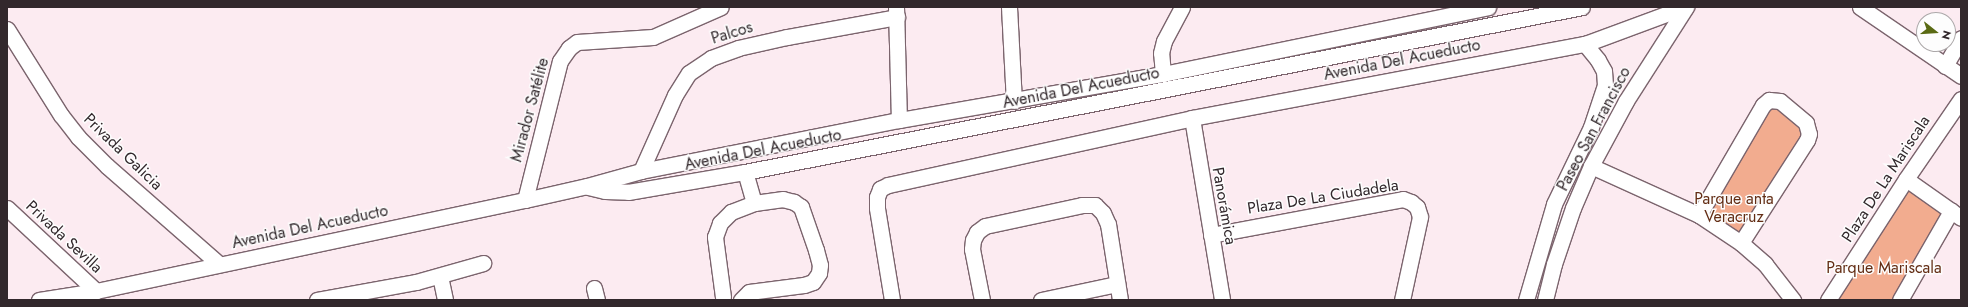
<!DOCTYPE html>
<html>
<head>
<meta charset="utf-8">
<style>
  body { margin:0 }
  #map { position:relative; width:1968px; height:307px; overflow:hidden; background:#fcebf1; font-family:Jost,sans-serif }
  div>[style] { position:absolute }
  .green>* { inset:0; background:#f2ac8f }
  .roads { filter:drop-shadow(1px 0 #7b646d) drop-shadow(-1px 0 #7b646d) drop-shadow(0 1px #7b646d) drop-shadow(0 -1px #7b646d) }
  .minor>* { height:15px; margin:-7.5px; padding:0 7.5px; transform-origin:7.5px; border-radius:7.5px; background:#fff }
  span { translate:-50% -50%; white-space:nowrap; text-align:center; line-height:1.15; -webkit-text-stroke:3px #fdfdfd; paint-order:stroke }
  .street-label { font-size:16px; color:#32282c }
  .park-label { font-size:16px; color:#632d14 }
  .frame { position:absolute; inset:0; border:8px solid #32282c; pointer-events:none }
  .north { position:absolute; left:1916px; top:12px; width:40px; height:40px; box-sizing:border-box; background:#fdfdfd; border:1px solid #aca8a9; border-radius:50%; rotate:107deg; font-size:11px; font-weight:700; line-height:16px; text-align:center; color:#32282c }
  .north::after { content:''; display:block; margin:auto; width:14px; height:18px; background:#5a6a14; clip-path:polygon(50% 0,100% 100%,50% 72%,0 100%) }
</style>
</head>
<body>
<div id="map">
  <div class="green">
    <i style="clip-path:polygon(1775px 99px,1780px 101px,1807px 140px,1741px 243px,1699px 215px)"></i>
    <i style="clip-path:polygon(1906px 179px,1951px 211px,1902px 300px,1828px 300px)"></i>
  </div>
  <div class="roads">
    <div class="minor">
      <i style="left:896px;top:7px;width:113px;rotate:88.5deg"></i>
      <i style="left:1009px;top:7px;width:94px;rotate:87deg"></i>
      <i style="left:1860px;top:7px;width:122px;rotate:34.3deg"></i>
      <i style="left:7px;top:29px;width:102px;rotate:57.9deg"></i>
      <i style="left:61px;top:115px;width:28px;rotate:52deg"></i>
      <i style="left:78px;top:137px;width:41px;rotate:45deg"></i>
      <i style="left:107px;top:166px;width:149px;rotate:41.2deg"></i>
      <i style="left:1945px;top:66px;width:32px;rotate:-60deg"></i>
      <i style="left:1163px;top:74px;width:21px;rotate:-95deg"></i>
      <i style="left:1161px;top:53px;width:12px;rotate:-76deg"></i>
      <i style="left:1164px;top:41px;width:38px;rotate:-62deg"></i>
      <i style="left:1192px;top:118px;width:184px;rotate:80.6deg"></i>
      <i style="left:1591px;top:166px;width:119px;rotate:24.4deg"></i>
      <i style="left:1699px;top:215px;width:50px;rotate:33.7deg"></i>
      <i style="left:1741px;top:243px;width:32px;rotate:41deg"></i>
      <i style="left:1765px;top:264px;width:46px;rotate:52.1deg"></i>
      <i style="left:641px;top:171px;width:83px;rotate:-65.9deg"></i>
      <i style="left:675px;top:95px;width:26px;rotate:-58deg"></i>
      <i style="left:689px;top:73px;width:27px;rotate:-34deg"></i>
      <i style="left:711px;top:58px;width:29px;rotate:-20deg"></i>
      <i style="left:738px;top:48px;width:50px;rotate:-12.7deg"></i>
      <i style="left:787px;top:37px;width:112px;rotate:-10.3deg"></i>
      <i style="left:1906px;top:179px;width:67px;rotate:35.3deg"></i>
      <i style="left:588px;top:187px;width:17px;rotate:13deg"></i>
      <i style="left:605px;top:191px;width:23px;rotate:2deg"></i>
      <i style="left:628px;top:192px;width:119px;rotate:-9.7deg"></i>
      <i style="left:745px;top:172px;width:853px;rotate:-11.15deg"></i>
      <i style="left:525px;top:200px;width:143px;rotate:-75.9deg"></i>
      <i style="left:560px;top:61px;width:16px;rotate:-55deg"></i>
      <i style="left:569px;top:48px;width:10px;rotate:-37deg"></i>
      <i style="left:577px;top:42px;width:76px;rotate:-3.8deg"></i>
      <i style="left:653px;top:37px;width:74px;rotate:-23.8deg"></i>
      <i style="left:7px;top:208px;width:122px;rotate:43deg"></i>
      <i style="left:1699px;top:215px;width:127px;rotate:-59.8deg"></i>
      <i style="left:1763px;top:105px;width:8px;rotate:-40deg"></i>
      <i style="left:1769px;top:100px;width:11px;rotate:5deg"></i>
      <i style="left:1780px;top:101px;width:34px;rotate:40deg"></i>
      <i style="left:1806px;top:123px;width:11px;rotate:75deg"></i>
      <i style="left:1809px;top:134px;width:6px;rotate:108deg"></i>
      <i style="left:1807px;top:140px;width:122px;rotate:122.7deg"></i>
      <i style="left:1211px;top:235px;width:195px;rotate:-10.6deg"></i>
      <i style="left:1403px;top:199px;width:9px;rotate:21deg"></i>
      <i style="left:1411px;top:202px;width:8px;rotate:40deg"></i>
      <i style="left:1417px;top:207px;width:10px;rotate:73deg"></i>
      <i style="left:1420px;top:217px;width:85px;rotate:102.2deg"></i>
      <i style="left:440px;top:276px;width:25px;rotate:78deg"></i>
      <i style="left:594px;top:288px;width:12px;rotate:76deg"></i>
      <i style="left:723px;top:297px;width:61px;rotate:-97.6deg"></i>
      <i style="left:715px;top:237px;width:15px;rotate:-70deg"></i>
      <i style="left:720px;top:223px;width:16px;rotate:-45deg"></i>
      <i style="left:731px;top:212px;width:25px;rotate:-21deg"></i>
      <i style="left:39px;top:300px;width:58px;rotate:-9deg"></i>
      <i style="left:96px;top:291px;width:439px;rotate:-12deg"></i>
      <i style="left:525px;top:200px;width:64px;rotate:-12.7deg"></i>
      <i style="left:587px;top:186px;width:56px;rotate:-15.5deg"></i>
      <i style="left:641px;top:171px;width:263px;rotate:-11.2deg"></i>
      <i style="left:899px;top:120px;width:268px;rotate:-9.9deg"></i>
      <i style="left:1163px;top:74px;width:332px;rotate:-11.6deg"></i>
      <i style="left:317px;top:300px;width:101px;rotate:-10.3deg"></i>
      <i style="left:416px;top:282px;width:70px;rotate:-15.8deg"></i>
      <i style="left:741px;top:300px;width:11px;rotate:-45deg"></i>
      <i style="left:749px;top:292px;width:55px;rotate:-7.3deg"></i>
      <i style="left:804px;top:285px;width:9px;rotate:-18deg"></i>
      <i style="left:813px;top:282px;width:11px;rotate:-56deg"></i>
      <i style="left:819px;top:273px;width:8px;rotate:-83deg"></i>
      <i style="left:820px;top:265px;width:16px;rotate:-105deg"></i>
      <i style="left:816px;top:250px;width:46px;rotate:-109.2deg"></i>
      <i style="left:801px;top:207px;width:9px;rotate:-144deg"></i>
      <i style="left:794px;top:202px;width:11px;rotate:-165deg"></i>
      <i style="left:783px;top:199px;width:29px;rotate:172deg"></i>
      <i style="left:754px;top:203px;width:32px;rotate:-106deg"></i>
      <i style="left:892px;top:300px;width:93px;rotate:-99.3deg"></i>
      <i style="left:877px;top:208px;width:11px;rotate:-90deg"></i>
      <i style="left:877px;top:197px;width:9px;rotate:-69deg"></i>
      <i style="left:880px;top:189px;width:9px;rotate:-27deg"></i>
      <i style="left:888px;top:185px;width:311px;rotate:-12.4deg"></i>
      <i style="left:1192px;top:118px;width:400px;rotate:-10.7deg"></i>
      <i style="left:1585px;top:44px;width:107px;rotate:-20.3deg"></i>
      <i style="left:982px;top:300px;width:52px;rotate:-101.1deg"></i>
      <i style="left:972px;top:249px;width:9px;rotate:-84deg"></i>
      <i style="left:973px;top:240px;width:9px;rotate:-63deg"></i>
      <i style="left:977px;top:232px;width:10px;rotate:-37deg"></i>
      <i style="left:985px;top:226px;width:99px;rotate:-12.2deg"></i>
      <i style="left:1082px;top:205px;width:13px"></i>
      <i style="left:1095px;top:205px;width:11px;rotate:45deg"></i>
      <i style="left:1103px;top:213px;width:12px;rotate:66deg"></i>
      <i style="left:1108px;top:224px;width:77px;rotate:81deg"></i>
      <i style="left:1041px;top:300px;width:78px;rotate:-11.9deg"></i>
      <i style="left:1526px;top:300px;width:100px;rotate:-73.7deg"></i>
      <i style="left:1554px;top:204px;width:85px;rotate:-64.3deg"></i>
      <i style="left:1591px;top:127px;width:44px;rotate:-71.6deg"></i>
      <i style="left:1605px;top:85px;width:14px;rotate:-94deg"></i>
      <i style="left:1604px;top:71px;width:13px;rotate:-119deg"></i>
      <i style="left:1598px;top:60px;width:21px;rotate:-129deg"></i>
      <i style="left:1545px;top:300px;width:37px;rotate:-76deg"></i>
      <i style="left:1554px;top:264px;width:59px;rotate:-71.3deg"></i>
      <i style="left:1573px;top:208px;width:46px;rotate:-66.8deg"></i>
      <i style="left:1591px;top:166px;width:74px;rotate:-61.7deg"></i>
      <i style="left:1626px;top:101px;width:112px;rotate:-57.4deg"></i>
      <i style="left:1828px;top:300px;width:144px;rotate:-57.2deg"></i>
      <i style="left:1906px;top:179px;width:97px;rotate:-55.5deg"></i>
      <i style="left:1900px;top:300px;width:103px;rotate:-60.2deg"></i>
    </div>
  </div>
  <div class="street-label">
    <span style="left:732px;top:33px;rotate:-17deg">Palcos</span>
    <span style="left:1402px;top:60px;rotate:-11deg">Avenida Del Acueducto</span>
    <span style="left:1081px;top:88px;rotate:-11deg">Avenida Del Acueducto</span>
    <span style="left:530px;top:110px;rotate:-75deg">Mirador Satélite</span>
    <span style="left:1594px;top:129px;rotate:-62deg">Paseo San Francisco</span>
    <span style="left:763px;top:150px;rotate:-11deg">Avenida Del Acueducto</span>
    <span style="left:123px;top:152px;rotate:44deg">Privada Galicia</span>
    <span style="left:1886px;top:179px;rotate:-57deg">Plaza De La Mariscala</span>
    <span style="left:1323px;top:197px;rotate:-9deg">Plaza De La Ciudadela</span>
    <span style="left:1224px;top:206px;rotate:80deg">Panorámica</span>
    <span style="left:310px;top:227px;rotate:-12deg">Avenida Del Acueducto</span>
    <span style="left:64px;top:237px;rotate:43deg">Privada Sevilla</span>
  </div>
  <div class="park-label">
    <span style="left:1734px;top:208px">Parque anta<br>Veracruz</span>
    <span style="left:1884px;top:268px">Parque Mariscala</span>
  </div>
  <div class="frame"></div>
  <div class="north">N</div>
</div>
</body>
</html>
